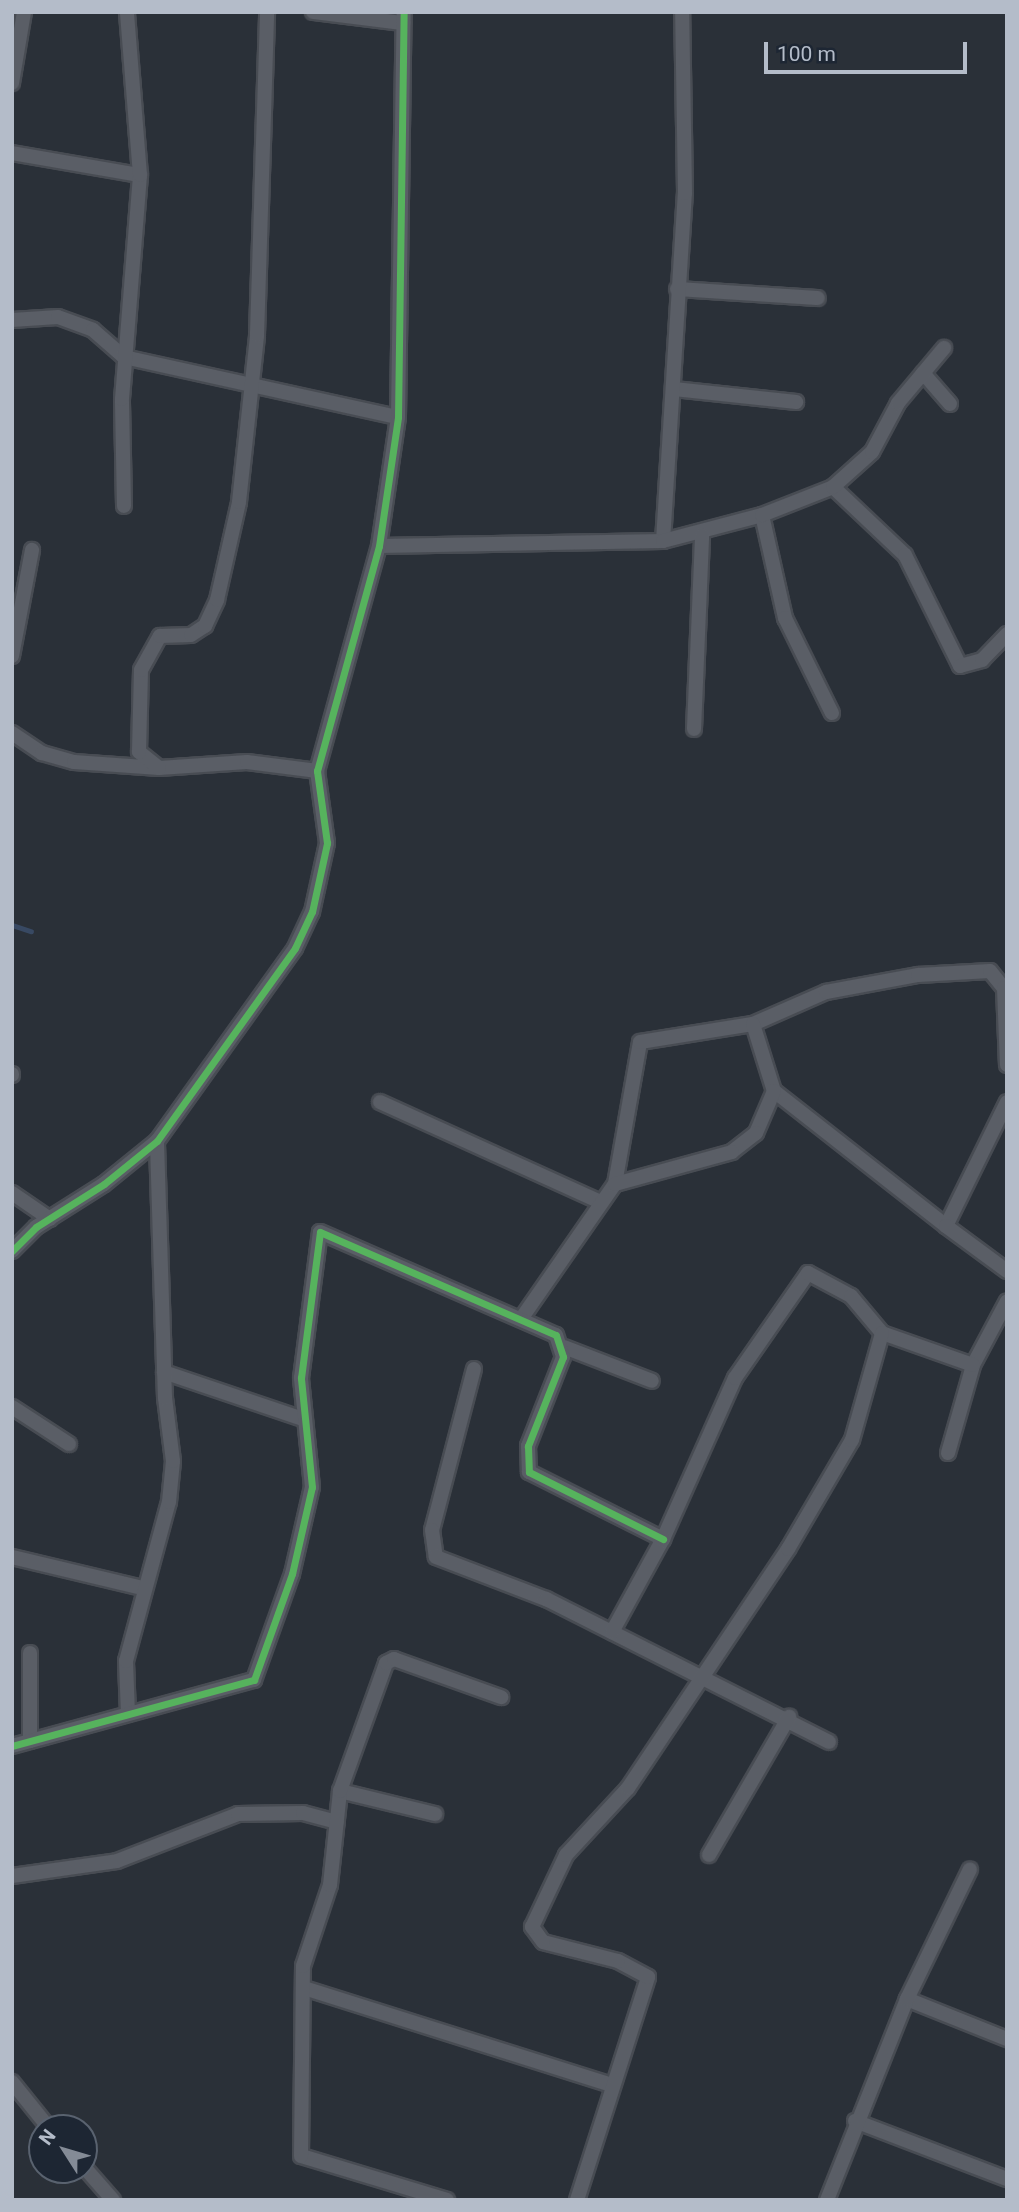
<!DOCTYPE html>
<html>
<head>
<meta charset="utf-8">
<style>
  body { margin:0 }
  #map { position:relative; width:1019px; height:2212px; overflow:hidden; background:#2a3038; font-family:Roboto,sans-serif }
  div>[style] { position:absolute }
  .stream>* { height:4.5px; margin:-2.25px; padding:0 2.25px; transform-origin:2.25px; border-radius:2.25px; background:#384963 }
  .roads { filter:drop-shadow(2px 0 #484c53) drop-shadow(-2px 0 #484c53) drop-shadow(0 2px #484c53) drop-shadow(0 -2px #484c53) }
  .minor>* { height:14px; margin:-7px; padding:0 7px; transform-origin:7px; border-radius:7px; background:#5a5e66 }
  .cycleway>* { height:7px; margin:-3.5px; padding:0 3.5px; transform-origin:3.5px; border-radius:3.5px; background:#56b35d }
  span { translate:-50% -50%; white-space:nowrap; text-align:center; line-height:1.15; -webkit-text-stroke:6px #1d2633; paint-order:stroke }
  .frame { position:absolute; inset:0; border:14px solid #b4bcc9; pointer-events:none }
  .north { position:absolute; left:28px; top:2114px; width:70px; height:70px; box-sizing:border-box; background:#1d2633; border:2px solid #59626f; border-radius:50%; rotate:307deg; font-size:19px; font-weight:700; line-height:28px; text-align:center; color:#b4bcc9 }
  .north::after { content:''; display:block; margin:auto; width:24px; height:32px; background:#848b96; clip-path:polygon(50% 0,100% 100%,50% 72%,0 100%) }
  .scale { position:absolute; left:764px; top:42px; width:203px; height:32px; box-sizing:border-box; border:4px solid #b4bcc9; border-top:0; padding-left:9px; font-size:21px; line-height:24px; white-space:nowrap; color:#b4bcc9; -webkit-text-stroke:5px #1d2633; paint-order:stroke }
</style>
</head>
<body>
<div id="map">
  <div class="stream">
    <i style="left:12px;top:925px;width:20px;rotate:18deg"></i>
  </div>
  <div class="roads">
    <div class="minor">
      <i style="left:313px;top:12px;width:91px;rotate:7deg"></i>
      <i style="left:12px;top:83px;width:72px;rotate:-80.4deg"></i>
      <i style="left:12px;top:153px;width:130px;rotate:9.8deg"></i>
      <i style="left:677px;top:289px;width:141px;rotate:3.7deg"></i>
      <i style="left:12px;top:320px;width:46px;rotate:-3.7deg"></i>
      <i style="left:58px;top:317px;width:37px;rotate:20deg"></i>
      <i style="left:93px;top:330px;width:41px;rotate:41.1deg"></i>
      <i style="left:124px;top:357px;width:280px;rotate:12.4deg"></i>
      <i style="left:923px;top:373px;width:41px;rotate:48.9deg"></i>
      <i style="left:674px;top:389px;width:123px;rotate:6.1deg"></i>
      <i style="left:833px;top:487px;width:99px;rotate:43.4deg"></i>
      <i style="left:905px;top:555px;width:124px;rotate:63.6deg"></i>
      <i style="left:960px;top:666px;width:23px;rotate:-15deg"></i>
      <i style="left:982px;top:660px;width:36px;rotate:-46deg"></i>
      <i style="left:124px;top:506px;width:107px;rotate:-91.1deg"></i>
      <i style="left:122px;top:399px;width:225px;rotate:-85.4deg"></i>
      <i style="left:140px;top:175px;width:164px;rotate:-94.6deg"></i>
      <i style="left:762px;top:515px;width:106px;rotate:77.4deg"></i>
      <i style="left:785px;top:618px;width:106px;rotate:63.7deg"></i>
      <i style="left:663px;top:541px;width:349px;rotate:-86.4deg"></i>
      <i style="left:685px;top:193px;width:181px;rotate:-90.9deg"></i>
      <i style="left:379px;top:546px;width:284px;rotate:-1deg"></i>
      <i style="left:663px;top:541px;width:102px;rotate:-14.7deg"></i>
      <i style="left:762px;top:515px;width:76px;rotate:-21.5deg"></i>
      <i style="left:833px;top:487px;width:52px;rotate:-41.9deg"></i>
      <i style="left:872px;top:452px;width:55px;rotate:-62deg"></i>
      <i style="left:898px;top:403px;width:72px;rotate:-50.1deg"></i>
      <i style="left:12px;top:656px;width:108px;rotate:-79.3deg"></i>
      <i style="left:694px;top:729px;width:194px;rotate:-87.6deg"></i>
      <i style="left:12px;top:733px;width:36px;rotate:34deg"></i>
      <i style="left:42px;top:753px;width:33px;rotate:16deg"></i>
      <i style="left:74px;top:762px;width:85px;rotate:4deg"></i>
      <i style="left:159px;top:768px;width:88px;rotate:-3.9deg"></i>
      <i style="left:247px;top:762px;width:71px;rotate:7.3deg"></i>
      <i style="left:159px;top:768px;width:26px;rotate:-141deg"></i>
      <i style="left:139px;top:752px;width:82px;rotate:-88.6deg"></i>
      <i style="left:141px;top:670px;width:39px;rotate:-61deg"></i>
      <i style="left:160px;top:636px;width:31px;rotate:-2deg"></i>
      <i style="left:191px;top:635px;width:17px;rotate:-33deg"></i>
      <i style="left:205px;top:626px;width:29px;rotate:-65deg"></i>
      <i style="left:217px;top:600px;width:100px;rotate:-77.3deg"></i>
      <i style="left:239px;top:502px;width:168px;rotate:-83.8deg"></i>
      <i style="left:257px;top:335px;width:323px;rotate:-88.2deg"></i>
      <i style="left:753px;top:1024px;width:80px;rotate:-23.7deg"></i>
      <i style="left:826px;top:992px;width:94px;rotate:-10.5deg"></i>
      <i style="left:918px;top:975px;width:72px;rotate:-3.2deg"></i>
      <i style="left:990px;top:971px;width:22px;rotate:51deg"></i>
      <i style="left:1004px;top:988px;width:77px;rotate:87.8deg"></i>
      <i style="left:12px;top:1074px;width:1px;rotate:90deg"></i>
      <i style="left:774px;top:1091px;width:219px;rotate:38.1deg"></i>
      <i style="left:946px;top:1226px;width:138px;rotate:-63.8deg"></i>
      <i style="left:380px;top:1102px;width:239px;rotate:24.4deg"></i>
      <i style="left:12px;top:1193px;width:46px;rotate:34.4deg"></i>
      <i style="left:946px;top:1226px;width:76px;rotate:36.4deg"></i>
      <i style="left:12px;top:1251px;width:34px;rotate:-45deg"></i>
      <i style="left:36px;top:1227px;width:80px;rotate:-32.3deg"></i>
      <i style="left:104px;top:1184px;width:68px;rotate:-39.1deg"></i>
      <i style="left:157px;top:1141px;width:237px;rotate:-54.4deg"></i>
      <i style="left:295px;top:948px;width:40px;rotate:-65deg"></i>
      <i style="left:312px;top:912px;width:71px;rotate:-77.7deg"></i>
      <i style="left:327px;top:843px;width:73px;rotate:-97.9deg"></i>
      <i style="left:317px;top:771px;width:233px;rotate:-74.6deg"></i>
      <i style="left:379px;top:546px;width:130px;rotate:-81.6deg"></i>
      <i style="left:398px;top:417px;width:405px;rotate:-89.2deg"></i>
      <i style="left:521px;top:1319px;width:165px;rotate:-55.2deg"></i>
      <i style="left:615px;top:1184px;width:144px;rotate:-80deg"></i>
      <i style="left:640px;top:1042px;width:114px;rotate:-9.1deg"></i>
      <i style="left:753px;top:1024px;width:70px;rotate:72.6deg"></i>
      <i style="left:774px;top:1091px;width:46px;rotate:113.2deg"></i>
      <i style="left:756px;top:1133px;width:31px;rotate:142deg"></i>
      <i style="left:732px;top:1152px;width:121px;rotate:164.7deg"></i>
      <i style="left:564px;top:1347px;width:94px;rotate:21.1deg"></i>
      <i style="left:474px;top:1369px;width:166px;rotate:104.6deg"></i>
      <i style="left:432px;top:1530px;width:27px;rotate:82deg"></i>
      <i style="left:436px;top:1557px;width:118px;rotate:20.9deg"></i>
      <i style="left:546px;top:1599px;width:317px;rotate:26.8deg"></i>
      <i style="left:164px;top:1372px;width:147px;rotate:18.7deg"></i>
      <i style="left:12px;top:1407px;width:68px;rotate:33deg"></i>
      <i style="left:948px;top:1453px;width:91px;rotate:-74.1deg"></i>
      <i style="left:973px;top:1365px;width:72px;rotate:-62deg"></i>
      <i style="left:12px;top:1557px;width:134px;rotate:13.4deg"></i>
      <i style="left:612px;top:1632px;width:106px;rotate:-61.3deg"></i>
      <i style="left:663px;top:1539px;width:176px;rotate:-65.9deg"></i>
      <i style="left:735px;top:1378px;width:128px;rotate:-55.2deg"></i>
      <i style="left:808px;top:1273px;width:49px;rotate:28.1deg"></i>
      <i style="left:851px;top:1296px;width:48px;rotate:50deg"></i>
      <i style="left:882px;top:1333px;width:96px;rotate:19.4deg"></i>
      <i style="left:30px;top:1653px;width:88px;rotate:90deg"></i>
      <i style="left:128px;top:1714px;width:53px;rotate:-92.2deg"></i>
      <i style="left:126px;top:1661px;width:165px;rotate:-74.9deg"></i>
      <i style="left:169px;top:1502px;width:41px;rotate:-84.4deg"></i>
      <i style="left:173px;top:1461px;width:64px;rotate:-97.2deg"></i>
      <i style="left:165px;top:1398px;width:257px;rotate:-91.8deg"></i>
      <i style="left:12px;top:1746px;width:251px;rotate:-15.3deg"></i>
      <i style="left:254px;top:1680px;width:113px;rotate:-70.3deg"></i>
      <i style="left:292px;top:1574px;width:89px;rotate:-77.1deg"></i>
      <i style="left:312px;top:1487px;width:110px;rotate:-95.8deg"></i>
      <i style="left:301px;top:1378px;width:147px;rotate:-82.6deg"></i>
      <i style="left:320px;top:1232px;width:257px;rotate:23.6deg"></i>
      <i style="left:556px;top:1335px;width:23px;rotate:72deg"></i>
      <i style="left:563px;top:1357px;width:96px;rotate:111.5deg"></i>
      <i style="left:528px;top:1446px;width:26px;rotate:88deg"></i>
      <i style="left:529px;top:1472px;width:150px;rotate:26.6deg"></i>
      <i style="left:340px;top:1791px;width:98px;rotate:13.6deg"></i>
      <i style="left:709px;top:1855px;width:160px;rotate:-59.9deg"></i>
      <i style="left:12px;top:1876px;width:106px;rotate:-8.1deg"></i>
      <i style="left:117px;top:1861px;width:130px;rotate:-21.2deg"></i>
      <i style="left:238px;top:1814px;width:65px;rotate:-0.9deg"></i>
      <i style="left:303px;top:1813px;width:35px;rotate:15deg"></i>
      <i style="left:304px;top:1988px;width:323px;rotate:17.5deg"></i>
      <i style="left:907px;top:1999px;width:108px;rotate:21.8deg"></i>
      <i style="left:12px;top:2082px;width:59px;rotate:51.2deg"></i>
      <i style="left:855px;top:2121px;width:163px;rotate:20.9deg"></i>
      <i style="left:84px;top:2167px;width:44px;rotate:48.7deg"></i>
      <i style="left:447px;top:2200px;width:152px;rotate:-163.2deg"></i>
      <i style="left:301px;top:2156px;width:190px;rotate:-89.4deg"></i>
      <i style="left:303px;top:1966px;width:85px;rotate:-71.6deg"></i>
      <i style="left:330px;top:1885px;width:95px;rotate:-83.9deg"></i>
      <i style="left:340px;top:1791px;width:136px;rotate:-70.2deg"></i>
      <i style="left:386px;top:1663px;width:9px;rotate:-27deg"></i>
      <i style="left:394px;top:1659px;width:114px;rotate:19.6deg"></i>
      <i style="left:577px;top:2200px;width:234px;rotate:-72.3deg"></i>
      <i style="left:648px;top:1977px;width:34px;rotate:-152deg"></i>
      <i style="left:618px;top:1961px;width:77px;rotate:-165.8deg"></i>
      <i style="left:543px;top:1942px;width:19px;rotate:-126deg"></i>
      <i style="left:532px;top:1927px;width:80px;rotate:-64.7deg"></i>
      <i style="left:566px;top:1855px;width:91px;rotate:-47.2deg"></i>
      <i style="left:628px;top:1788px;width:288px;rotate:-56.2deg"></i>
      <i style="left:788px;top:1549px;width:126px;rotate:-59.6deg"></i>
      <i style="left:852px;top:1440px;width:111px;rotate:-74.3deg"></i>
      <i style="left:827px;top:2200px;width:216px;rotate:-68.3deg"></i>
      <i style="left:907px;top:1999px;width:144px;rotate:-64.1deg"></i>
    </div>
  </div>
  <div class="cycleway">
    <i style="left:12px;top:1251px;width:34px;rotate:-45deg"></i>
    <i style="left:36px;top:1227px;width:80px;rotate:-32.3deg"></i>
    <i style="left:104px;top:1184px;width:68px;rotate:-39.1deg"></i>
    <i style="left:157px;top:1141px;width:237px;rotate:-54.4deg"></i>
    <i style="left:295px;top:948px;width:40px;rotate:-65deg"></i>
    <i style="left:312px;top:912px;width:71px;rotate:-77.7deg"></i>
    <i style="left:327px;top:843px;width:73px;rotate:-97.9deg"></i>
    <i style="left:317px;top:771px;width:233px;rotate:-74.6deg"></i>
    <i style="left:379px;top:546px;width:130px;rotate:-81.6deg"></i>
    <i style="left:398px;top:417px;width:405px;rotate:-89.2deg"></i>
    <i style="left:12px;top:1746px;width:251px;rotate:-15.3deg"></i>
    <i style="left:254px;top:1680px;width:113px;rotate:-70.3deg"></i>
    <i style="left:292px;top:1574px;width:89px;rotate:-77.1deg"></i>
    <i style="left:312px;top:1487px;width:110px;rotate:-95.8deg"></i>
    <i style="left:301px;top:1378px;width:147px;rotate:-82.6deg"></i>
    <i style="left:320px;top:1232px;width:257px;rotate:23.6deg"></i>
    <i style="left:556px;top:1335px;width:23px;rotate:72deg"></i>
    <i style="left:563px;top:1357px;width:96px;rotate:111.5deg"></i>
    <i style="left:528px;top:1446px;width:26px;rotate:88deg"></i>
    <i style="left:529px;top:1472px;width:150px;rotate:26.6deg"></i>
  </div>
  <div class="frame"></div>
  <div class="north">N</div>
  <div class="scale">100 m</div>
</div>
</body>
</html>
